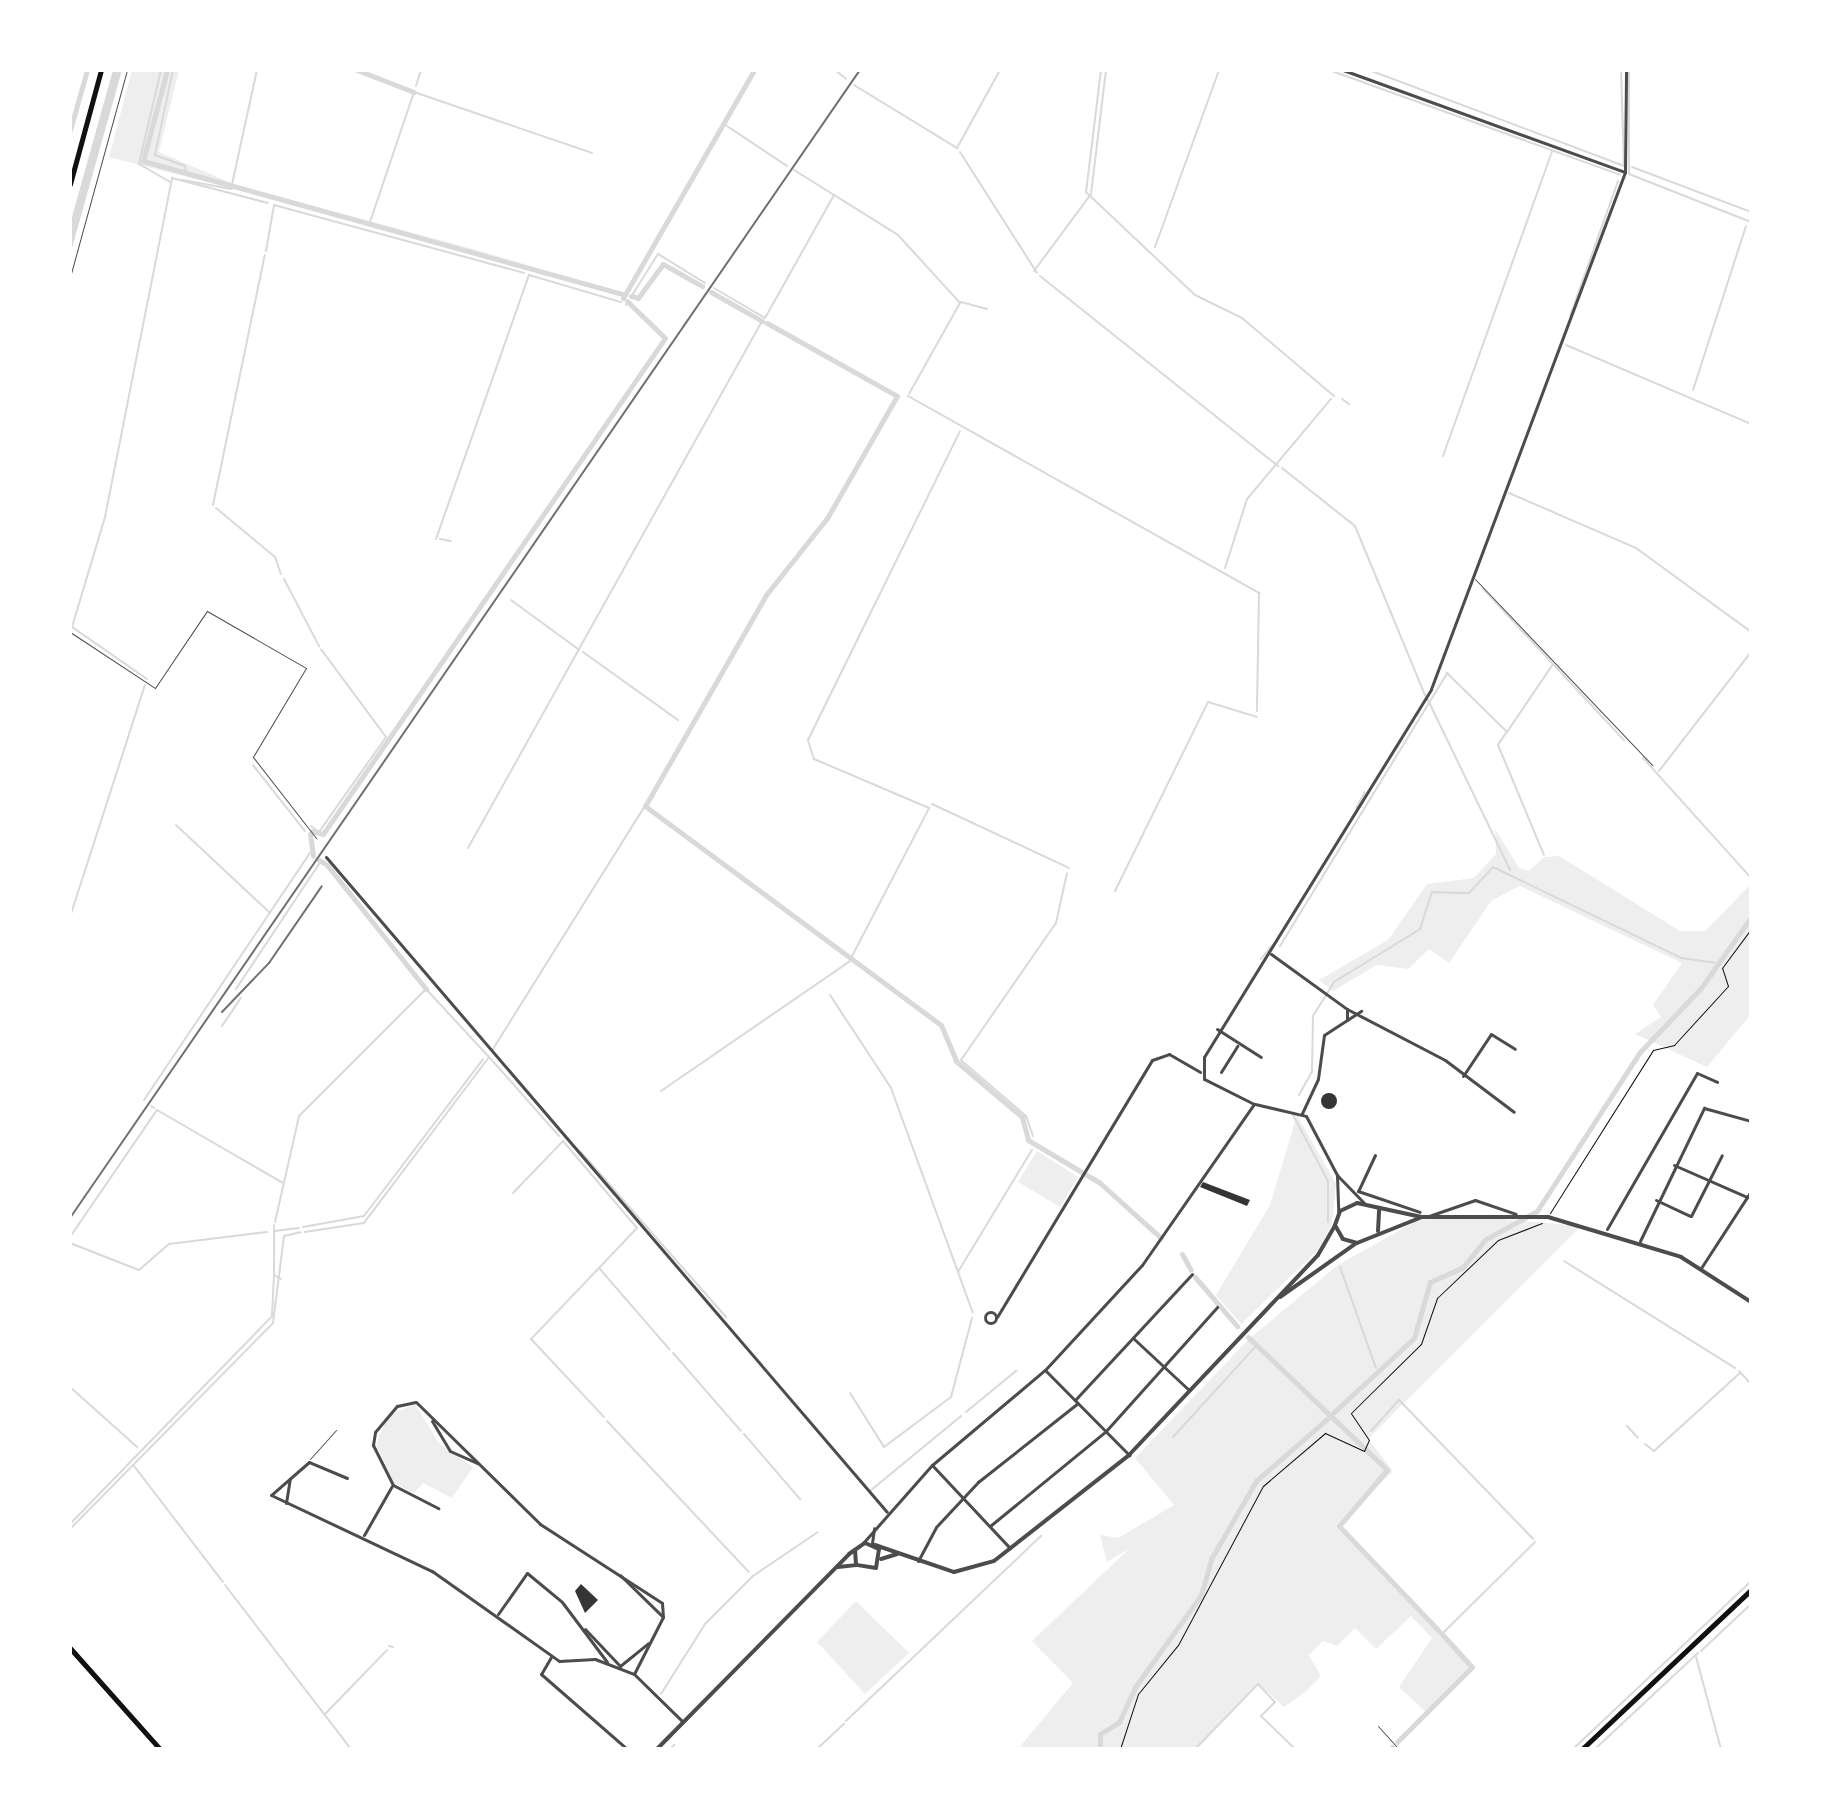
<!DOCTYPE html>
<html>
<head>
<meta charset="utf-8">
<style>
  body { margin:0 }
  #map { position:relative; width:1821px; height:1819px; overflow:hidden; background:#fff; font-family:"Asap Condensed",sans-serif }
  div>[style] { position:absolute }
  .green>* { inset:0; background:#eee }
  .water>* { inset:0; background:#d9d9d9 }
  .stream>* { height:2px; margin:-1px; padding:0 1px; transform-origin:1px; border-radius:1px; background:#d9d9d9 }
  .canal>* { height:5px; margin:-2.5px; padding:0 2.5px; transform-origin:2.5px; border-radius:2.5px; background:#d9d9d9 }
  .building>* { inset:0; background:#353535 }
  .round { border-radius:50% }
  .path>* { height:1px; margin:-0.5px; padding:0 0.5px; transform-origin:0.5px; border-radius:0.5px; background:#111 }
  .service>* { height:1px; margin:-0.5px; padding:0 0.5px; transform-origin:0.5px; border-radius:0.5px; background:#4c4c4c }
  .minor>* { height:3px; margin:-1.5px; padding:0 1.5px; transform-origin:1.5px; border-radius:1.5px; background:#4c4c4c }
  .minor>.ring { margin:-1.5px; padding:0; box-sizing:content-box; background:none; border:3px solid #4c4c4c; border-radius:50% }
  .tertiary>* { height:4px; margin:-2px; padding:0 2px; transform-origin:2px; border-radius:2px; background:#4c4c4c }
  .primary>* { height:5px; margin:-2.5px; padding:0 2.5px; transform-origin:2.5px; border-radius:2.5px; background:#111 }
  .trunk>* { height:5px; margin:-2.5px; padding:0 2.5px; transform-origin:2.5px; border-radius:2.5px; background:#111 }
  .rail>* { height:2px; margin:-1px; padding:0 1px; transform-origin:1px; border-radius:1px; background:#707070 }
  span { translate:-50% -50%; white-space:nowrap; text-align:center; line-height:1.15; -webkit-text-stroke:7px #fff; paint-order:stroke }
  .frame { position:absolute; inset:0; border:72px solid #fff; pointer-events:none }
</style>
</head>
<body>
<div id="map">
  <div class="green">
    <i style="clip-path:polygon(132px 70px,179px 70px,159px 152px,236px 185px,550px 270px,109px 157px)"></i>
    <i style="clip-path:polygon(1495px 829px,1519px 868px,1529px 871px,1544px 857px,1559px 856px,1680px 931px,1705px 931px,1751px 884px,1751px 1014px,1707px 1067px,1635px 1034px,1661px 1017px,1653px 1005px,1682px 963px,1520px 886px,1491px 901px,1449px 963px,1429px 949px,1408px 969px,1377px 965px,1333px 991px,1319px 980px,1388px 940px,1427px 884px,1474px 878px,1496px 854px)"></i>
    <i style="clip-path:polygon(1297px 1115px,1336px 1184px,1332px 1223px,1320px 1248px,1241px 1324px,1216px 1295px,1270px 1205px)"></i>
    <i style="clip-path:polygon(1037px 1151px,1078px 1177px,1060px 1207px,1018px 1182px)"></i>
    <i style="clip-path:polygon(1476px 1217px,1581px 1226px,1368px 1439px,1393px 1471px,1336px 1527px,1474px 1667px,1427px 1713px,1399px 1687px,1432px 1638px,1411px 1616px,1376px 1649px,1355px 1628px,1337px 1646px,1323px 1641px,1309px 1655px,1321px 1676px,1305px 1692px,1284px 1707px,1259px 1684px,1197px 1749px,1018px 1749px,1073px 1683px,1032px 1641px,1130px 1548px,1107px 1562px,1100px 1535px,1118px 1538px,1174px 1505px,1135px 1458px,1249px 1339px,1338px 1265px,1418px 1220px)"></i>
    <i style="clip-path:polygon(415px 1404px,439px 1443px,473px 1467px,452px 1498px,423px 1483px,414px 1493px,394px 1483px,376px 1444px,388px 1416px)"></i>
    <i style="clip-path:polygon(856px 1601px,909px 1653px,865px 1694px,817px 1642px)"></i>
  </div>
  <div class="water">
    <i style="clip-path:polygon(113px 70px,122px 70px,70px 255px,70px 224px)"></i>
  </div>
  <div class="stream">
    <i style="left:161px;top:70px;width:97px;rotate:103.2deg"></i>
    <i style="left:139px;top:164px;width:36px;rotate:30deg"></i>
    <i style="left:173px;top:70px;width:87px;rotate:102deg"></i>
    <i style="left:155px;top:155px;width:32px;rotate:20deg"></i>
    <i style="left:185px;top:166px;width:7px;rotate:82deg"></i>
    <i style="left:835px;top:70px;width:14px;rotate:39deg"></i>
    <i style="left:1101px;top:70px;width:123px;rotate:97deg"></i>
    <i style="left:1086px;top:192px;width:150px;rotate:43.4deg"></i>
    <i style="left:1195px;top:295px;width:52px;rotate:26.1deg"></i>
    <i style="left:1242px;top:318px;width:121px;rotate:40.3deg"></i>
    <i style="left:1329px;top:70px;width:309px;rotate:19.8deg"></i>
    <i style="left:1369px;top:70px;width:272px;rotate:20.6deg"></i>
    <i style="left:1624px;top:166px;width:96px;rotate:-91.8deg"></i>
    <i style="left:1629px;top:70px;width:104px;rotate:90deg"></i>
    <i style="left:1629px;top:174px;width:131px;rotate:21.5deg"></i>
    <i style="left:854px;top:85px;width:121px;rotate:31.5deg"></i>
    <i style="left:957px;top:148px;width:89px;rotate:-61.1deg"></i>
    <i style="left:416px;top:86px;width:17px;rotate:-73deg"></i>
    <i style="left:727px;top:126px;width:72px;rotate:33.7deg"></i>
    <i style="left:960px;top:152px;width:143px;rotate:57.5deg"></i>
    <i style="left:1632px;top:167px;width:127px;rotate:20.7deg"></i>
    <i style="left:794px;top:170px;width:123px;rotate:32deg"></i>
    <i style="left:898px;top:235px;width:92px;rotate:47.6deg"></i>
    <i style="left:960px;top:303px;width:104px;rotate:119.3deg"></i>
    <i style="left:183px;top:180px;width:49px;rotate:10.6deg"></i>
    <i style="left:231px;top:189px;width:122px;rotate:-77.7deg"></i>
    <i style="left:370px;top:222px;width:137px;rotate:-71.3deg"></i>
    <i style="left:414px;top:92px;width:188px;rotate:18.9deg"></i>
    <i style="left:1155px;top:247px;width:188px;rotate:-70.1deg"></i>
    <i style="left:266px;top:251px;width:47px;rotate:-80.1deg"></i>
    <i style="left:274px;top:205px;width:259px;rotate:15.2deg"></i>
    <i style="left:1034px;top:271px;width:96px;rotate:-53.5deg"></i>
    <i style="left:1091px;top:194px;width:125px;rotate:-83.1deg"></i>
    <i style="left:1040px;top:276px;width:305px;rotate:38.6deg"></i>
    <i style="left:714px;top:288px;width:59px;rotate:30.5deg"></i>
    <i style="left:765px;top:318px;width:141px;rotate:-60.7deg"></i>
    <i style="left:631px;top:297px;width:51px;rotate:-57.9deg"></i>
    <i style="left:658px;top:254px;width:55px;rotate:31.7deg"></i>
    <i style="left:961px;top:302px;width:27px;rotate:15deg"></i>
    <i style="left:626px;top:305px;width:5px;rotate:-53deg"></i>
    <i style="left:1570px;top:316px;width:143px;rotate:-70.4deg"></i>
    <i style="left:1566px;top:345px;width:201px;rotate:23.1deg"></i>
    <i style="left:1693px;top:390px;width:172px;rotate:-72.1deg"></i>
    <i style="left:908px;top:396px;width:403px;rotate:29.3deg"></i>
    <i style="left:1259px;top:593px;width:118px;rotate:91deg"></i>
    <i style="left:1342px;top:399px;width:9px;rotate:36deg"></i>
    <i style="left:1443px;top:456px;width:324px;rotate:-70.3deg"></i>
    <i style="left:1282px;top:468px;width:93px;rotate:38.5deg"></i>
    <i style="left:1355px;top:526px;width:183px;rotate:67.5deg"></i>
    <i style="left:1509px;top:493px;width:138px;rotate:23.4deg"></i>
    <i style="left:1636px;top:548px;width:142px;rotate:36.1deg"></i>
    <i style="left:213px;top:505px;width:255px;rotate:-78.3deg"></i>
    <i style="left:216px;top:508px;width:77px;rotate:39.7deg"></i>
    <i style="left:275px;top:557px;width:18px;rotate:71deg"></i>
    <i style="left:436px;top:539px;width:280px;rotate:-70.6deg"></i>
    <i style="left:529px;top:275px;width:96px;rotate:16.4deg"></i>
    <i style="left:440px;top:539px;width:11px;rotate:10deg"></i>
    <i style="left:1225px;top:568px;width:72px;rotate:-72.3deg"></i>
    <i style="left:1247px;top:499px;width:131px;rotate:-50deg"></i>
    <i style="left:284px;top:579px;width:76px;rotate:62.4deg"></i>
    <i style="left:511px;top:600px;width:83px;rotate:36.2deg"></i>
    <i style="left:583px;top:652px;width:117px;rotate:35.6deg"></i>
    <i style="left:1554px;top:665px;width:103px;rotate:47deg"></i>
    <i style="left:147px;top:679px;width:91px;rotate:-145.3deg"></i>
    <i style="left:72px;top:627px;width:115px;rotate:-73.3deg"></i>
    <i style="left:105px;top:517px;width:346px;rotate:-78.8deg"></i>
    <i style="left:172px;top:178px;width:99px;rotate:14.6deg"></i>
    <i style="left:1427px;top:698px;width:191px;rotate:64.2deg"></i>
    <i style="left:1506px;top:733px;width:14px;rotate:124deg"></i>
    <i style="left:1498px;top:745px;width:119px;rotate:67.3deg"></i>
    <i style="left:1643px;top:758px;width:161px;rotate:48deg"></i>
    <i style="left:253px;top:765px;width:84px;rotate:51.8deg"></i>
    <i style="left:1659px;top:771px;width:150px;rotate:-52.3deg"></i>
    <i style="left:932px;top:804px;width:151px;rotate:25deg"></i>
    <i style="left:1356px;top:808px;width:18px;rotate:-61deg"></i>
    <i style="left:176px;top:825px;width:129px;rotate:43.1deg"></i>
    <i style="left:311px;top:826px;width:10px;rotate:37deg"></i>
    <i style="left:319px;top:832px;width:116px;rotate:-54.8deg"></i>
    <i style="left:386px;top:737px;width:109px;rotate:-126.5deg"></i>
    <i style="left:468px;top:848px;width:603px;rotate:-60.84deg"></i>
    <i style="left:1115px;top:891px;width:211px;rotate:-63.8deg"></i>
    <i style="left:1208px;top:702px;width:51px;rotate:17deg"></i>
    <i style="left:70px;top:917px;width:244px;rotate:-72.1deg"></i>
    <i style="left:1280px;top:946px;width:320px;rotate:-58.5deg"></i>
    <i style="left:1447px;top:673px;width:84px;rotate:44.5deg"></i>
    <i style="left:1507px;top:732px;width:82px;rotate:-55.9deg"></i>
    <i style="left:1553px;top:664px;width:103px;rotate:-133deg"></i>
    <i style="left:1261px;top:959px;width:16px;rotate:-52deg"></i>
    <i style="left:236px;top:989px;width:154px;rotate:-56.4deg"></i>
    <i style="left:830px;top:995px;width:111px;rotate:56.7deg"></i>
    <i style="left:891px;top:1088px;width:239px;rotate:70deg"></i>
    <i style="left:222px;top:1026px;width:34px;rotate:-56deg"></i>
    <i style="left:493px;top:1049px;width:287px;rotate:-58deg"></i>
    <i style="left:490px;top:1058px;width:104px;rotate:48.5deg"></i>
    <i style="left:661px;top:1091px;width:228px;rotate:-34.5deg"></i>
    <i style="left:849px;top:962px;width:174px;rotate:-62.5deg"></i>
    <i style="left:929px;top:808px;width:125px;rotate:-156.9deg"></i>
    <i style="left:814px;top:759px;width:20px;rotate:-108deg"></i>
    <i style="left:808px;top:740px;width:344px;rotate:-63.8deg"></i>
    <i style="left:1299px;top:1095px;width:26px;rotate:-61deg"></i>
    <i style="left:1312px;top:1072px;width:56px;rotate:-89deg"></i>
    <i style="left:1313px;top:1016px;width:40px;rotate:-58deg"></i>
    <i style="left:1334px;top:982px;width:101px;rotate:-31.6deg"></i>
    <i style="left:1420px;top:929px;width:39px;rotate:-72deg"></i>
    <i style="left:1432px;top:892px;width:37px;rotate:2deg"></i>
    <i style="left:1469px;top:893px;width:35px;rotate:-47deg"></i>
    <i style="left:1493px;top:867px;width:209px;rotate:25.8deg"></i>
    <i style="left:1681px;top:958px;width:34px;rotate:8deg"></i>
    <i style="left:144px;top:1100px;width:298px;rotate:-56.1deg"></i>
    <i style="left:151px;top:1106px;width:4px;rotate:34deg"></i>
    <i style="left:1293px;top:1115px;width:75px;rotate:62.1deg"></i>
    <i style="left:1328px;top:1181px;width:41px;rotate:90deg"></i>
    <i style="left:1033px;top:1136px;width:21px;rotate:-109deg"></i>
    <i style="left:1026px;top:1116px;width:86px;rotate:-139.3deg"></i>
    <i style="left:961px;top:1060px;width:167px;rotate:-55.3deg"></i>
    <i style="left:1056px;top:923px;width:51px;rotate:-77.6deg"></i>
    <i style="left:581px;top:1152px;width:220px;rotate:48.7deg"></i>
    <i style="left:513px;top:1193px;width:72px;rotate:-46.1deg"></i>
    <i style="left:563px;top:1141px;width:114px;rotate:49.6deg"></i>
    <i style="left:637px;top:1228px;width:55px;rotate:133.5deg"></i>
    <i style="left:599px;top:1268px;width:108px;rotate:49.1deg"></i>
    <i style="left:275px;top:1222px;width:109px;rotate:-77.2deg"></i>
    <i style="left:299px;top:1116px;width:180px;rotate:-45deg"></i>
    <i style="left:426px;top:989px;width:93px;rotate:47.2deg"></i>
    <i style="left:489px;top:1057px;width:208px;rotate:127deg"></i>
    <i style="left:364px;top:1223px;width:60px;rotate:171.3deg"></i>
    <i style="left:274px;top:1225px;width:50px;rotate:90deg"></i>
    <i style="left:274px;top:1275px;width:8px;rotate:30deg"></i>
    <i style="left:303px;top:1227px;width:62px;rotate:-10.2deg"></i>
    <i style="left:364px;top:1216px;width:197px;rotate:-52.8deg"></i>
    <i style="left:275px;top:1231px;width:24px;rotate:-7deg"></i>
    <i style="left:70px;top:1237px;width:154px;rotate:-55.6deg"></i>
    <i style="left:157px;top:1110px;width:146px;rotate:30.1deg"></i>
    <i style="left:70px;top:1243px;width:74px;rotate:21.4deg"></i>
    <i style="left:139px;top:1270px;width:40px;rotate:-41deg"></i>
    <i style="left:169px;top:1244px;width:99px;rotate:-7deg"></i>
    <i style="left:1564px;top:1261px;width:202px;rotate:32deg"></i>
    <i style="left:1340px;top:1267px;width:107px;rotate:70.4deg"></i>
    <i style="left:598px;top:1269px;width:97px;rotate:133.7deg"></i>
    <i style="left:531px;top:1339px;width:107px;rotate:46.9deg"></i>
    <i style="left:958px;top:1272px;width:143px;rotate:-58.8deg"></i>
    <i style="left:673px;top:1353px;width:103px;rotate:48.9deg"></i>
    <i style="left:1739px;top:1371px;width:18px;rotate:47deg"></i>
    <i style="left:70px;top:1387px;width:90px;rotate:41.8deg"></i>
    <i style="left:850px;top:1393px;width:64px;rotate:57.8deg"></i>
    <i style="left:884px;top:1447px;width:84px;rotate:-36.7deg"></i>
    <i style="left:951px;top:1397px;width:82px;rotate:-75.1deg"></i>
    <i style="left:966px;top:1412px;width:65px;rotate:-39.4deg"></i>
    <i style="left:607px;top:1421px;width:207px;rotate:46.8deg"></i>
    <i style="left:1627px;top:1426px;width:16px;rotate:47deg"></i>
    <i style="left:1371px;top:1431px;width:42px;rotate:-47.9deg"></i>
    <i style="left:1399px;top:1400px;width:193px;rotate:46deg"></i>
    <i style="left:744px;top:1434px;width:86px;rotate:49.3deg"></i>
    <i style="left:1173px;top:1437px;width:125px;rotate:-47.6deg"></i>
    <i style="left:1645px;top:1444px;width:11px;rotate:38deg"></i>
    <i style="left:1654px;top:1451px;width:116px;rotate:-42.2deg"></i>
    <i style="left:134px;top:1466px;width:146px;rotate:52.5deg"></i>
    <i style="left:870px;top:1491px;width:118px;rotate:-39.5deg"></i>
    <i style="left:70px;top:1524px;width:290px;rotate:-45.8deg"></i>
    <i style="left:272px;top:1316px;width:41px;rotate:-87.2deg"></i>
    <i style="left:70px;top:1529px;width:289px;rotate:-45.4deg"></i>
    <i style="left:273px;top:1323px;width:88px;rotate:-82.8deg"></i>
    <i style="left:284px;top:1236px;width:17px;rotate:-13deg"></i>
    <i style="left:225px;top:1585px;width:207px;rotate:52.5deg"></i>
    <i style="left:1442px;top:1634px;width:131px;rotate:-44.7deg"></i>
    <i style="left:389px;top:1646px;width:4px;rotate:14deg"></i>
    <i style="left:1701px;top:1651px;width:69px;rotate:-43.2deg"></i>
    <i style="left:1696px;top:1657px;width:95px;rotate:74.8deg"></i>
    <i style="left:661px;top:1694px;width:83px;rotate:-57.8deg"></i>
    <i style="left:705px;top:1624px;width:68px;rotate:-45deg"></i>
    <i style="left:753px;top:1576px;width:78px;rotate:-34.1deg"></i>
    <i style="left:325px;top:1714px;width:89px;rotate:-45.9deg"></i>
    <i style="left:846px;top:1721px;width:269px;rotate:-43.5deg"></i>
    <i style="left:670px;top:1749px;width:6px;rotate:-45deg"></i>
    <i style="left:817px;top:1749px;width:37px;rotate:-43deg"></i>
    <i style="left:1195px;top:1749px;width:91px;rotate:-45.9deg"></i>
    <i style="left:1258px;top:1684px;width:25px;rotate:47deg"></i>
    <i style="left:1275px;top:1702px;width:20px;rotate:135deg"></i>
    <i style="left:1261px;top:1716px;width:47px;rotate:44.1deg"></i>
    <i style="left:1573px;top:1749px;width:245px;rotate:-43.3deg"></i>
    <i style="left:1595px;top:1749px;width:141px;rotate:-43deg"></i>
  </div>
  <div class="canal">
    <i style="left:167px;top:70px;width:94px;rotate:104.8deg"></i>
    <i style="left:143px;top:161px;width:497px;rotate:15.5deg"></i>
    <i style="left:357px;top:70px;width:61px;rotate:21.1deg"></i>
    <i style="left:70px;top:130px;width:62px;rotate:-74.2deg"></i>
    <i style="left:711px;top:292px;width:59px;rotate:29.6deg"></i>
    <i style="left:631px;top:296px;width:7px;rotate:16deg"></i>
    <i style="left:638px;top:298px;width:42px;rotate:-53.7deg"></i>
    <i style="left:663px;top:264px;width:45px;rotate:29.4deg"></i>
    <i style="left:623px;top:298px;width:263px;rotate:-60.1deg"></i>
    <i style="left:767px;top:323px;width:149px;rotate:29.3deg"></i>
    <i style="left:897px;top:396px;width:141px;rotate:119.8deg"></i>
    <i style="left:827px;top:518px;width:98px;rotate:128.4deg"></i>
    <i style="left:766px;top:595px;width:243px;rotate:119.8deg"></i>
    <i style="left:645px;top:806px;width:368px;rotate:36.5deg"></i>
    <i style="left:941px;top:1025px;width:39px;rotate:67deg"></i>
    <i style="left:956px;top:1061px;width:87px;rotate:40.3deg"></i>
    <i style="left:1022px;top:1117px;width:24px;rotate:75deg"></i>
    <i style="left:1028px;top:1140px;width:84px;rotate:30.8deg"></i>
    <i style="left:1100px;top:1183px;width:82px;rotate:42deg"></i>
    <i style="left:312px;top:831px;width:11px;rotate:15deg"></i>
    <i style="left:323px;top:834px;width:602px;rotate:-55.41deg"></i>
    <i style="left:665px;top:338px;width:53px;rotate:-135.8deg"></i>
    <i style="left:310px;top:834px;width:22px;rotate:82deg"></i>
    <i style="left:319px;top:860px;width:6px;rotate:31deg"></i>
    <i style="left:327px;top:865px;width:159px;rotate:51.4deg"></i>
    <i style="left:1182px;top:1254px;width:18px;rotate:61deg"></i>
    <i style="left:1195px;top:1277px;width:65px;rotate:49.4deg"></i>
    <i style="left:1248px;top:1337px;width:192px;rotate:43.7deg"></i>
    <i style="left:1387px;top:1470px;width:74px;rotate:130.6deg"></i>
    <i style="left:1339px;top:1526px;width:144px;rotate:46.4deg"></i>
    <i style="left:1333px;top:1413px;width:110px;rotate:-42.8deg"></i>
    <i style="left:1414px;top:1338px;width:58px;rotate:-74.1deg"></i>
    <i style="left:1430px;top:1282px;width:36px;rotate:-24deg"></i>
    <i style="left:1463px;top:1267px;width:36px;rotate:-51deg"></i>
    <i style="left:1486px;top:1239px;width:58px;rotate:-28.8deg"></i>
    <i style="left:1537px;top:1211px;width:189px;rotate:-57.1deg"></i>
    <i style="left:1640px;top:1052px;width:88px;rotate:-46.4deg"></i>
    <i style="left:1701px;top:988px;width:87px;rotate:-54.8deg"></i>
    <i style="left:1397px;top:1742px;width:106px;rotate:-45deg"></i>
    <i style="left:1472px;top:1667px;width:46px;rotate:-132.4deg"></i>
    <i style="left:1392px;top:1747px;width:3px;rotate:45deg"></i>
    <i style="left:1100px;top:1749px;width:15px;rotate:-90deg"></i>
    <i style="left:1100px;top:1734px;width:22px;rotate:-32deg"></i>
    <i style="left:1119px;top:1722px;width:38px;rotate:-65deg"></i>
    <i style="left:1135px;top:1687px;width:113px;rotate:-54.3deg"></i>
    <i style="left:1201px;top:1595px;width:37px;rotate:-74deg"></i>
    <i style="left:1211px;top:1559px;width:90px;rotate:-60deg"></i>
    <i style="left:1256px;top:1481px;width:96px;rotate:-41.2deg"></i>
  </div>
  <div class="building">
    <i class="round" style="left:1321px;top:1093px;width:16px;height:16px"></i>
    <i style="clip-path:polygon(1203px 1182px,1250px 1200px,1247px 1206px,1200px 1187px)"></i>
    <i style="clip-path:polygon(581px 1584px,598px 1600px,585px 1613px,575px 1591px)"></i>
  </div>
  <div class="path">
    <i style="left:1550px;top:1213px;width:193px;rotate:-57.7deg"></i>
    <i style="left:1653px;top:1050px;width:22px;rotate:-13deg"></i>
    <i style="left:1674px;top:1045px;width:80px;rotate:-47.5deg"></i>
    <i style="left:1728px;top:986px;width:19px;rotate:-108deg"></i>
    <i style="left:1722px;top:968px;width:49px;rotate:-53.4deg"></i>
    <i style="left:1120px;top:1749px;width:58px;rotate:-71.9deg"></i>
    <i style="left:1138px;top:1694px;width:63px;rotate:-50.8deg"></i>
    <i style="left:1178px;top:1645px;width:180px;rotate:-61.9deg"></i>
    <i style="left:1263px;top:1486px;width:82px;rotate:-40.5deg"></i>
    <i style="left:1325px;top:1433px;width:43px;rotate:24.8deg"></i>
    <i style="left:1364px;top:1451px;width:12px;rotate:-66deg"></i>
    <i style="left:1369px;top:1440px;width:32px;rotate:-124deg"></i>
    <i style="left:1351px;top:1413px;width:98px;rotate:-44.6deg"></i>
    <i style="left:1421px;top:1344px;width:49px;rotate:-70.8deg"></i>
    <i style="left:1437px;top:1298px;width:84px;rotate:-43.6deg"></i>
    <i style="left:1498px;top:1240px;width:47px;rotate:-21.1deg"></i>
  </div>
  <div class="service">
    <i style="left:70px;top:277px;width:215px;rotate:-74.6deg"></i>
    <i style="left:1475px;top:579px;width:257px;rotate:46.4deg"></i>
    <i style="left:70px;top:632px;width:102px;rotate:33.4deg"></i>
    <i style="left:155px;top:688px;width:93px;rotate:-56deg"></i>
    <i style="left:207px;top:611px;width:114px;rotate:29.9deg"></i>
    <i style="left:306px;top:668px;width:104px;rotate:120.8deg"></i>
    <i style="left:253px;top:757px;width:103px;rotate:52.1deg"></i>
    <i style="left:310px;top:1459px;width:39px;rotate:-48deg"></i>
    <i style="left:1378px;top:1726px;width:31px;rotate:48deg"></i>
  </div>
  <div class="minor">
    <i style="left:1343px;top:70px;width:300px;rotate:19.9deg"></i>
    <i style="left:326px;top:857px;width:862px;rotate:49.42deg"></i>
    <i style="left:1271px;top:954px;width:94px;rotate:35.9deg"></i>
    <i style="left:1347px;top:1009px;width:11px;rotate:90deg"></i>
    <i style="left:1347px;top:1020px;width:27px;rotate:147deg"></i>
    <i style="left:1324px;top:1035px;width:44px;rotate:97.8deg"></i>
    <i style="left:1318px;top:1079px;width:38px;rotate:115deg"></i>
    <i style="left:1347px;top:1009px;width:110px;rotate:27.5deg"></i>
    <i style="left:1445px;top:1060px;width:86px;rotate:37deg"></i>
    <i style="left:1347px;top:1020px;width:17px;rotate:-33deg"></i>
    <i style="left:1217px;top:1029px;width:52px;rotate:32.5deg"></i>
    <i style="left:1221px;top:1072px;width:31px;rotate:-58deg"></i>
    <i style="left:1463px;top:1076px;width:50px;rotate:-56.3deg"></i>
    <i style="left:1491px;top:1034px;width:28px;rotate:32deg"></i>
    <i style="left:1254px;top:1104px;width:56px;rotate:-153.4deg"></i>
    <i style="left:1204px;top:1079px;width:22px;rotate:-90deg"></i>
    <i style="left:1204px;top:1057px;width:432px;rotate:-58.3deg"></i>
    <i style="left:1431px;top:689px;width:552px;rotate:-69.43deg"></i>
    <i style="left:1625px;top:172px;width:102px;rotate:-89.4deg"></i>
    <i style="left:1255px;top:1104px;width:52px;rotate:13.2deg"></i>
    <i style="left:1306px;top:1116px;width:67px;rotate:62.3deg"></i>
    <i style="left:1337px;top:1175px;width:39px;rotate:46deg"></i>
    <i style="left:1375px;top:1155px;width:40px;rotate:115deg"></i>
    <i style="left:1358px;top:1191px;width:65px;rotate:18.7deg"></i>
    <i style="left:1674px;top:1165px;width:80px;rotate:23.7deg"></i>
    <i style="left:1337px;top:1175px;width:36px;rotate:88deg"></i>
    <i style="left:1656px;top:1200px;width:38px;rotate:25deg"></i>
    <i style="left:1691px;top:1216px;width:68px;rotate:-63.1deg"></i>
    <i style="left:1426px;top:1217px;width:52px;rotate:-19.1deg"></i>
    <i style="left:1475px;top:1200px;width:43px;rotate:18.9deg"></i>
    <i style="left:1607px;top:1229px;width:180px;rotate:-60deg"></i>
    <i style="left:1697px;top:1073px;width:22px;rotate:24deg"></i>
    <i style="left:1640px;top:1241px;width:148px;rotate:-64.3deg"></i>
    <i style="left:1704px;top:1108px;width:49px;rotate:15.5deg"></i>
    <i style="left:1701px;top:1268px;width:92px;rotate:-57deg"></i>
    <i class="ring" style="left:985.5px;top:1312.5px;width:8px;height:8px"></i>
    <i style="left:997px;top:1317px;width:300px;rotate:-58.9deg"></i>
    <i style="left:1152px;top:1060px;width:18px;rotate:-19deg"></i>
    <i style="left:1169px;top:1054px;width:36px;rotate:30deg"></i>
    <i style="left:1133px;top:1338px;width:76px;rotate:42.9deg"></i>
    <i style="left:1045px;top:1370px;width:120px;rotate:45.3deg"></i>
    <i style="left:1075px;top:1400px;width:172px;rotate:-47.1deg"></i>
    <i style="left:432px;top:1421px;width:35px;rotate:59deg"></i>
    <i style="left:450px;top:1451px;width:30px;rotate:24deg"></i>
    <i style="left:932px;top:1465px;width:114px;rotate:46.8deg"></i>
    <i style="left:347px;top:1478px;width:41px;rotate:-157.2deg"></i>
    <i style="left:309px;top:1462px;width:50px;rotate:139deg"></i>
    <i style="left:271px;top:1495px;width:178px;rotate:25.3deg"></i>
    <i style="left:432px;top:1571px;width:156px;rotate:35.3deg"></i>
    <i style="left:559px;top:1661px;width:36px;rotate:-3deg"></i>
    <i style="left:595px;top:1659px;width:42px;rotate:21deg"></i>
    <i style="left:634px;top:1674px;width:67px;rotate:44.4deg"></i>
    <i style="left:393px;top:1485px;width:45px;rotate:-116.6deg"></i>
    <i style="left:373px;top:1445px;width:13px;rotate:-81deg"></i>
    <i style="left:375px;top:1432px;width:34px;rotate:-50deg"></i>
    <i style="left:397px;top:1406px;width:19px;rotate:-12deg"></i>
    <i style="left:416px;top:1402px;width:174px;rotate:44.5deg"></i>
    <i style="left:540px;top:1524px;width:145px;rotate:32.9deg"></i>
    <i style="left:662px;top:1603px;width:14px;rotate:86deg"></i>
    <i style="left:663px;top:1617px;width:64px;rotate:117deg"></i>
    <i style="left:393px;top:1485px;width:51px;rotate:27.1deg"></i>
    <i style="left:286px;top:1503px;width:24px;rotate:-81deg"></i>
    <i style="left:990px;top:1526px;width:149px;rotate:-39.3deg"></i>
    <i style="left:1105px;top:1432px;width:168px;rotate:-48.1deg"></i>
    <i style="left:364px;top:1535px;width:56px;rotate:-60.3deg"></i>
    <i style="left:863px;top:1543px;width:104px;rotate:-48.5deg"></i>
    <i style="left:932px;top:1465px;width:148px;rotate:-40.1deg"></i>
    <i style="left:1045px;top:1370px;width:143px;rotate:-47.3deg"></i>
    <i style="left:1142px;top:1265px;width:196px;rotate:-55.2deg"></i>
    <i style="left:872px;top:1543px;width:15px;rotate:-82deg"></i>
    <i style="left:918px;top:1561px;width:38px;rotate:-62deg"></i>
    <i style="left:936px;top:1527px;width:62px;rotate:-47deg"></i>
    <i style="left:978px;top:1482px;width:127px;rotate:-38.3deg"></i>
    <i style="left:620px;top:1575px;width:60px;rotate:44.3deg"></i>
    <i style="left:498px;top:1614px;width:50px;rotate:-54.7deg"></i>
    <i style="left:527px;top:1573px;width:45px;rotate:39.6deg"></i>
    <i style="left:562px;top:1602px;width:75px;rotate:53.1deg"></i>
    <i style="left:585px;top:1629px;width:51px;rotate:46.6deg"></i>
    <i style="left:551px;top:1657px;width:20px;rotate:120deg"></i>
    <i style="left:541px;top:1674px;width:114px;rotate:41.1deg"></i>
    <i style="left:620px;top:1666px;width:36px;rotate:-39deg"></i>
  </div>
  <div class="tertiary">
    <i style="left:1422px;top:1217px;width:70px;rotate:158.2deg"></i>
    <i style="left:1357px;top:1243px;width:15px;rotate:-164deg"></i>
    <i style="left:1343px;top:1239px;width:16px;rotate:-120deg"></i>
    <i style="left:1335px;top:1225px;width:15px;rotate:-70deg"></i>
    <i style="left:1340px;top:1211px;width:19px;rotate:-25deg"></i>
    <i style="left:1357px;top:1203px;width:66px;rotate:12.2deg"></i>
    <i style="left:1422px;top:1217px;width:126px"></i>
    <i style="left:1548px;top:1217px;width:139px;rotate:16.7deg"></i>
    <i style="left:1681px;top:1257px;width:83px;rotate:32.7deg"></i>
    <i style="left:1378px;top:1231px;width:22px;rotate:-87deg"></i>
    <i style="left:1280px;top:1297px;width:92px;rotate:-35.2deg"></i>
    <i style="left:875px;top:1545px;width:83px;rotate:18.9deg"></i>
    <i style="left:954px;top:1572px;width:41px;rotate:-15.4deg"></i>
    <i style="left:994px;top:1561px;width:172px;rotate:-38.1deg"></i>
    <i style="left:1129px;top:1455px;width:275px;rotate:-46.6deg"></i>
    <i style="left:1318px;top:1255px;width:34px;rotate:-60deg"></i>
    <i style="left:855px;top:1550px;width:15px;rotate:86deg"></i>
    <i style="left:881px;top:1559px;width:17px;rotate:-17deg"></i>
    <i style="left:838px;top:1567px;width:18px;rotate:-6deg"></i>
    <i style="left:657px;top:1749px;width:274px;rotate:-45.4deg"></i>
    <i style="left:849px;top:1554px;width:19px;rotate:-35deg"></i>
    <i style="left:865px;top:1543px;width:15px;rotate:23deg"></i>
    <i style="left:879px;top:1549px;width:19px;rotate:99deg"></i>
    <i style="left:876px;top:1568px;width:20px;rotate:-171deg"></i>
  </div>
  <div class="primary">
    <i style="left:70px;top:184px;width:118px;rotate:-74.8deg"></i>
    <i style="left:1582px;top:1749px;width:232px;rotate:-43.3deg"></i>
  </div>
  <div class="trunk">
    <i style="left:70px;top:1648px;width:135px;rotate:48.3deg"></i>
  </div>
  <div class="rail">
    <i style="left:222px;top:1012px;width:68px;rotate:-46.2deg"></i>
    <i style="left:269px;top:963px;width:93px;rotate:-55.5deg"></i>
    <i style="left:70px;top:1218px;width:1394px;rotate:-55.47deg"></i>
  </div>
  <div class="frame"></div>
</div>
</body>
</html>
